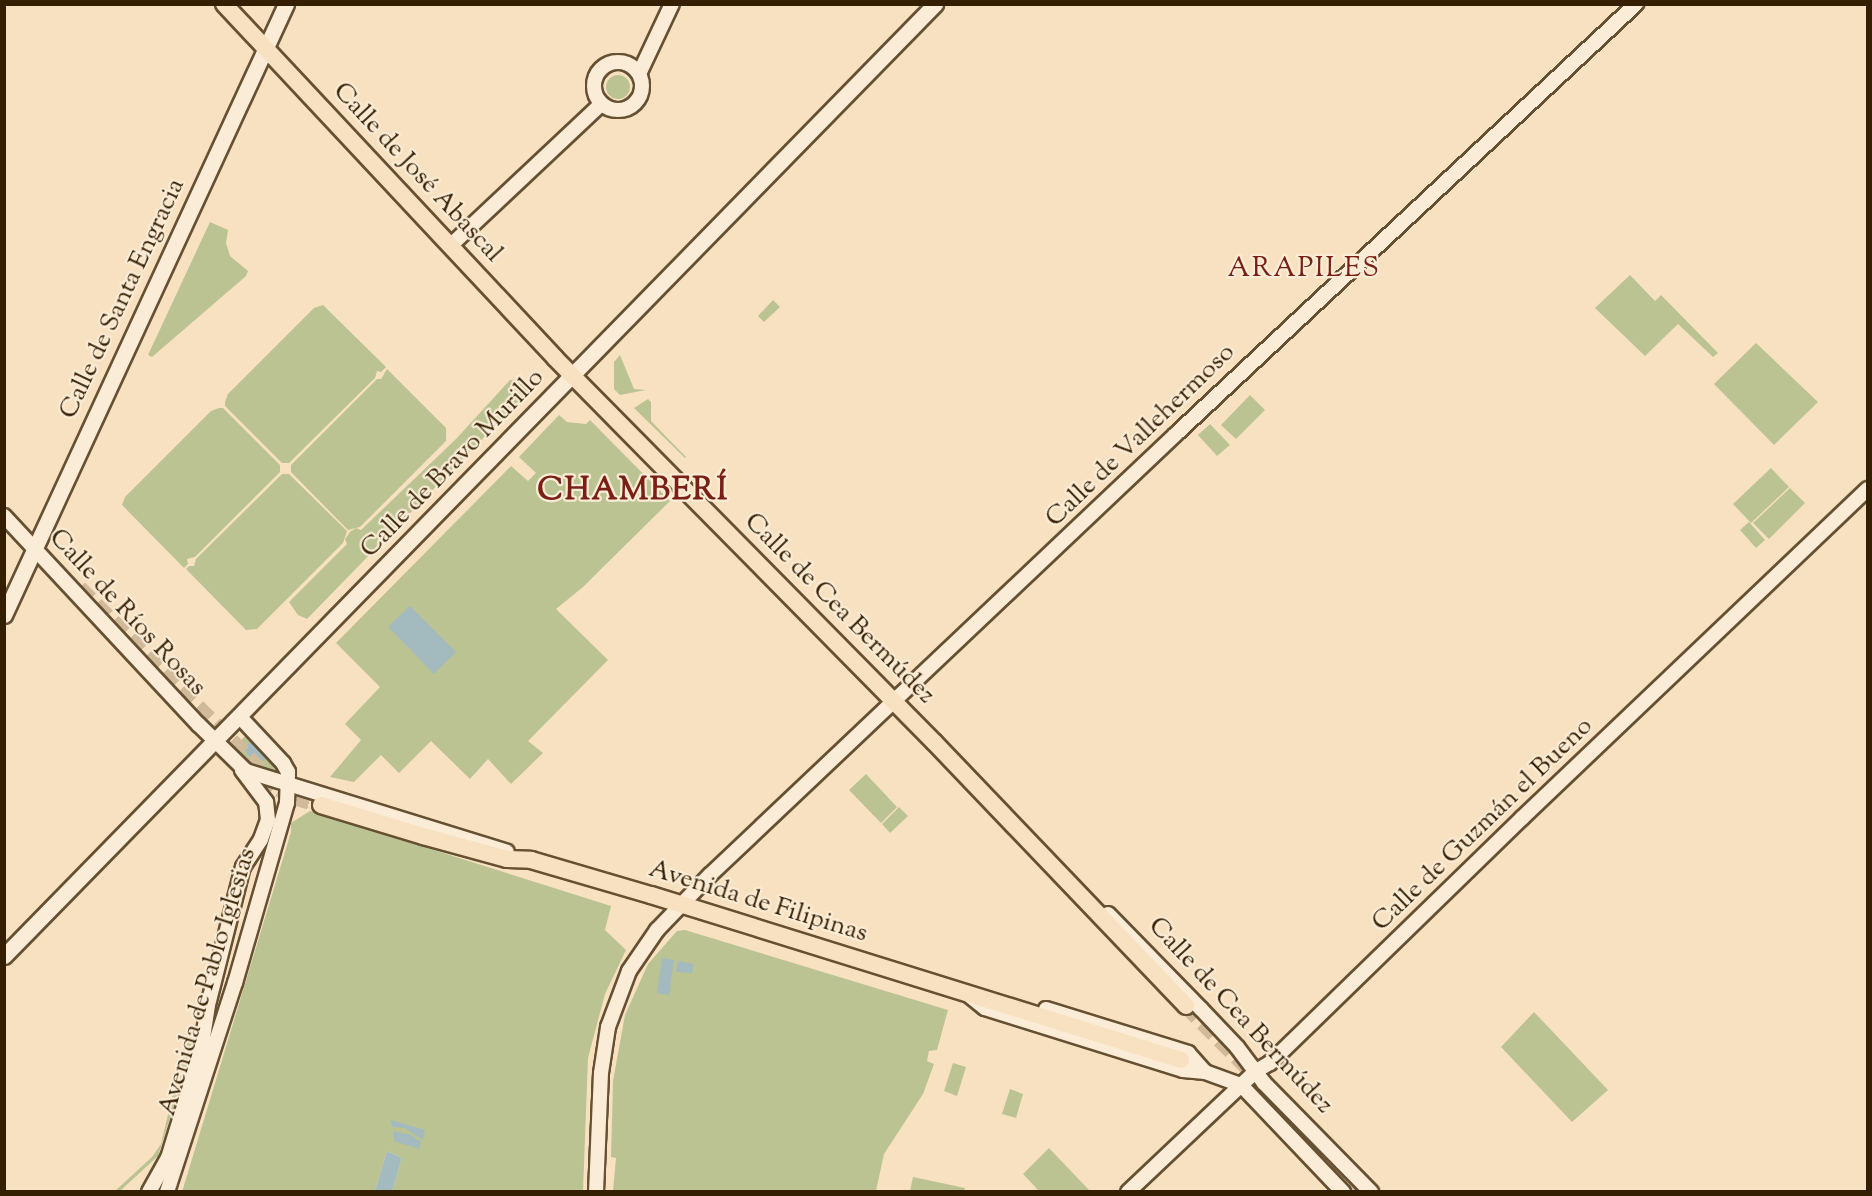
<!DOCTYPE html>
<html>
<head>
<meta charset="utf-8">
<style>
  body { margin:0 }
  #map { position:relative; width:1872px; height:1196px; overflow:hidden; background:#f8e1c0; font-family:"Sorts Mill Goudy",serif }
  div>[style] { position:absolute }
  .green>* { inset:0; background:#bcc393 }
  .round { border-radius:50% }
  .water>* { inset:0; background:#a3babe }
  .primary-tunnel>* { height:16px; margin-top:-8px; transform-origin:0; background:repeating-linear-gradient(90deg,#d1ba9a 0 16px,transparent 0 24px) }
  .roads { filter:drop-shadow(2px 0 #665032) drop-shadow(-2px 0 #665032) drop-shadow(0 2px #665032) drop-shadow(0 -2px #665032) }
  .tertiary>* { height:14px; margin:-7px; padding:0 7px; transform-origin:7px; border-radius:7px; background:#faecd6 }
  .tertiary>.ring { margin:-7px; padding:0; box-sizing:content-box; background:none; border:14px solid #faecd6; border-radius:50% }
  .secondary>* { height:15px; margin:-7.5px; padding:0 7.5px; transform-origin:7.5px; border-radius:7.5px; background:#faecd6 }
  .primary>* { height:16px; margin:-8px; padding:0 8px; transform-origin:8px; border-radius:8px; background:#f8e1c0 }
  span { translate:-50% -50%; white-space:nowrap; text-align:center; line-height:1.15; -webkit-text-stroke:4.5px #faecd6; paint-order:stroke }
  .street-label { font-size:26px; color:#351f03 }
  .quarter-label { font-size:28px; color:#7a1f14; letter-spacing:1.5px }
  .district-label { font-size:32px; color:#7a1f14; font-weight:700; letter-spacing:1.5px }
  .frame { position:absolute; inset:0; border:6px solid #351f03; pointer-events:none }
</style>
</head>
<body>
<div id="map">
  <div class="green">
    <i class="round" style="left:606px;top:75px;width:24px;height:24px"></i>
    <i style="clip-path:polygon(210px 222px,228px 230px,226px 243px,230px 256px,248px 271px,246px 276px,152px 357px,148px 355px)"></i>
    <i style="clip-path:polygon(1630px 275px,1655px 301px,1661px 295px,1718px 353px,1713px 357px,1678px 324px,1645px 356px,1595px 308px)"></i>
    <i style="clip-path:polygon(773px 300px,780px 307px,764px 322px,758px 316px)"></i>
    <i style="clip-path:polygon(323px 305px,386px 367px,381px 372px,377px 371px,375px 378px,289px 463px,282px 463px,225px 406px,225px 402px,228px 394px,314px 308px)"></i>
    <i style="clip-path:polygon(1756px 343px,1818px 402px,1774px 445px,1714px 384px)"></i>
    <i style="clip-path:polygon(620px 355px,634px 389px,646px 390px,620px 395px,614px 389px,614px 362px)"></i>
    <i style="clip-path:polygon(387px 369px,446px 428px,446px 441px,360px 527px,348px 530px,291px 472px,291px 465px,377px 379px,381px 379px)"></i>
    <i style="clip-path:polygon(519px 379px,520px 383px,531px 385px,531px 389px,307px 619px,298px 615px,289px 602px,347px 544px,345px 539px,350px 532px,356px 528px,361px 530px,456px 439px,510px 380px)"></i>
    <i style="clip-path:polygon(1250px 395px,1265px 410px,1236px 439px,1221px 425px)"></i>
    <i style="clip-path:polygon(648px 399px,651px 402px,651px 421px,686px 457px,685px 458px,634px 408px)"></i>
    <i style="clip-path:polygon(219px 408px,223px 408px,280px 465px,280px 472px,195px 557px,187px 559px,188px 564px,184px 568px,122px 505px,125px 497px,211px 411px)"></i>
    <i style="clip-path:polygon(559px 415px,567px 422px,586px 424px,590px 420px,670px 501px,583px 587px,556px 609px,608px 660px,528px 741px,543px 753px,511px 784px,488px 759px,470px 779px,431px 741px,399px 773px,381px 755px,354px 782px,330px 777px,361px 740px,345px 724px,380px 687px,336px 643px,511px 466px,528px 481px,536px 473px,519px 457px)"></i>
    <i style="clip-path:polygon(1210px 424px,1230px 445px,1217px 456px,1198px 435px)"></i>
    <i style="clip-path:polygon(1771px 468px,1789px 487px,1751px 523px,1733px 504px)"></i>
    <i style="clip-path:polygon(282px 474px,289px 474px,347px 531px,343px 543px,257px 629px,246px 630px,186px 569px,189px 566px,194px 566px,196px 559px)"></i>
    <i style="clip-path:polygon(1790px 488px,1805px 503px,1769px 539px,1753px 523px)"></i>
    <i style="clip-path:polygon(1749px 522px,1765px 540px,1756px 548px,1740px 530px)"></i>
    <i style="clip-path:polygon(250px 732px,280px 770px,279px 773px,256px 766px,241px 755px,242px 739px)"></i>
    <i style="clip-path:polygon(866px 774px,897px 807px,881px 823px,849px 790px)"></i>
    <i style="clip-path:polygon(899px 807px,908px 816px,890px 833px,882px 824px)"></i>
    <i style="clip-path:polygon(310px 811px,611px 906px,605px 930px,626px 950px,605px 994px,588px 1058px,583px 1191px,392px 1191px,402px 1158px,387px 1151px,375px 1191px,182px 1192px,291px 832px,291px 823px)"></i>
    <i style="clip-path:polygon(685px 930px,948px 1010px,937px 1050px,929px 1051px,927px 1061px,934px 1064px,923px 1094px,884px 1154px,876px 1191px,613px 1191px,616px 1158px,611px 1157px,613px 1081px,625px 1015px,648px 964px,677px 931px)"></i>
    <i style="clip-path:polygon(1534px 1012px,1608px 1090px,1572px 1122px,1501px 1047px)"></i>
    <i style="clip-path:polygon(189px 1026px,193px 1039px,191px 1051px,158px 1156px,120px 1191px,115px 1191px,152px 1157px,161px 1144px)"></i>
    <i style="clip-path:polygon(953px 1063px,966px 1067px,957px 1096px,944px 1091px)"></i>
    <i style="clip-path:polygon(1010px 1089px,1023px 1094px,1016px 1118px,1002px 1114px)"></i>
    <i style="clip-path:polygon(1049px 1148px,1089px 1190px,1088px 1191px,1039px 1191px,1023px 1174px)"></i>
    <i style="clip-path:polygon(913px 1177px,965px 1188px,964px 1191px,910px 1191px)"></i>
  </div>
  <div class="water">
    <i style="clip-path:polygon(410px 606px,456px 652px,434px 674px,388px 627px)"></i>
    <i style="clip-path:polygon(253px 739px,266px 756px,265px 760px,255px 765px,244px 748px)"></i>
    <i style="clip-path:polygon(662px 958px,674px 960px,669px 995px,657px 993px)"></i>
    <i style="clip-path:polygon(678px 961px,694px 964px,692px 973px,676px 972px)"></i>
    <i style="clip-path:polygon(391px 1120px,425px 1130px,423px 1140px,405px 1128px,392px 1127px)"></i>
    <i style="clip-path:polygon(393px 1131px,411px 1135px,421px 1142px,419px 1149px,394px 1141px)"></i>
    <i style="clip-path:polygon(387px 1151px,402px 1158px,392px 1191px,375px 1191px)"></i>
  </div>
  <div class="primary-tunnel">
    <i style="left:79px;top:588px;width:284px;rotate:45.1deg"></i>
    <i style="left:279px;top:789px;width:17px;rotate:28deg"></i>
    <i style="left:294px;top:797px;width:28px;rotate:17deg"></i>
    <i style="left:1186px;top:1006px;width:88px;rotate:45deg"></i>
    <i style="left:1238px;top:1079px;width:24px;rotate:33deg"></i>
    <i style="left:1258px;top:1092px;width:33px;rotate:44deg"></i>
    <i style="left:1282px;top:1115px;width:107px;rotate:46.1deg"></i>
  </div>
  <div class="roads">
    <div class="tertiary">
      <i class="ring" style="left:594px;top:62px;width:34px;height:34px"></i>
      <i style="left:639px;top:74px;width:77px;rotate:-64.8deg"></i>
      <i style="left:450px;top:246px;width:207px;rotate:-43.2deg"></i>
      <i style="left:4px;top:516px;width:286px;rotate:47deg"></i>
      <i style="left:199px;top:725px;width:66px;rotate:44.4deg"></i>
      <i style="left:246px;top:771px;width:273px;rotate:17.2deg"></i>
      <i style="left:1108px;top:914px;width:133px;rotate:45.6deg"></i>
      <i style="left:1201px;top:1009px;width:52px;rotate:46.5deg"></i>
      <i style="left:1237px;top:1047px;width:45px;rotate:53.1deg"></i>
      <i style="left:1264px;top:1083px;width:153px;rotate:45.5deg"></i>
      <i style="left:970px;top:996px;width:19px;rotate:39deg"></i>
      <i style="left:985px;top:1008px;width:207px;rotate:17.4deg"></i>
      <i style="left:1183px;top:1070px;width:22px;rotate:5deg"></i>
      <i style="left:1205px;top:1072px;width:38px;rotate:20deg"></i>
      <i style="left:1241px;top:1085px;width:148px;rotate:46.4deg"></i>
      <i style="left:1046px;top:1009px;width:149px;rotate:17.2deg"></i>
      <i style="left:1188px;top:1053px;width:25px;rotate:48deg"></i>
      <i style="left:149px;top:1192px;width:39px;rotate:-61deg"></i>
      <i style="left:168px;top:1158px;width:112px;rotate:-72.9deg"></i>
      <i style="left:201px;top:1051px;width:47px;rotate:-81.3deg"></i>
      <i style="left:208px;top:1005px;width:142px;rotate:-75.8deg"></i>
      <i style="left:243px;top:867px;width:33px;rotate:-57deg"></i>
      <i style="left:261px;top:839px;width:20px;rotate:-70deg"></i>
      <i style="left:268px;top:820px;width:18px;rotate:-96deg"></i>
      <i style="left:266px;top:802px;width:40px;rotate:-127deg"></i>
      <i style="left:167px;top:1192px;width:220px;rotate:-72deg"></i>
      <i style="left:235px;top:983px;width:187px;rotate:-73.9deg"></i>
      <i style="left:287px;top:803px;width:31px;rotate:-88deg"></i>
      <i style="left:288px;top:772px;width:10px;rotate:-119deg"></i>
      <i style="left:283px;top:763px;width:64px;rotate:-133.1deg"></i>
      <i style="left:596px;top:1192px;width:119px;rotate:-87.6deg"></i>
      <i style="left:601px;top:1073px;width:47px;rotate:-81.3deg"></i>
      <i style="left:608px;top:1027px;width:60px;rotate:-69.4deg"></i>
      <i style="left:629px;top:971px;width:50px;rotate:-55.7deg"></i>
      <i style="left:657px;top:930px;width:76px;rotate:-46.1deg"></i>
      <i style="left:710px;top:875px;width:642px;rotate:-43.42deg"></i>
      <i style="left:1176px;top:434px;width:630px;rotate:-43.07deg"></i>
      <i style="left:1128px;top:1192px;width:176px;rotate:-43.4deg"></i>
      <i style="left:1256px;top:1071px;width:16px;rotate:-30deg"></i>
      <i style="left:1270px;top:1063px;width:351px;rotate:-44.2deg"></i>
      <i style="left:1522px;top:818px;width:477px;rotate:-43.6deg"></i>
    </div>
    <div class="secondary">
      <i style="left:4px;top:615px;width:673px;rotate:-65.22deg"></i>
      <i style="left:4px;top:956px;width:1332px;rotate:-45.64deg"></i>
    </div>
    <div class="primary">
      <i style="left:224px;top:4px;width:485px;rotate:46.9deg"></i>
      <i style="left:555px;top:358px;width:540px;rotate:45.38deg"></i>
      <i style="left:934px;top:742px;width:365px;rotate:46.3deg"></i>
      <i style="left:321px;top:805px;width:107px;rotate:16.9deg"></i>
      <i style="left:423px;top:836px;width:87px;rotate:15.3deg"></i>
      <i style="left:507px;top:859px;width:24px;rotate:2deg"></i>
      <i style="left:531px;top:860px;width:125px;rotate:16.3deg"></i>
      <i style="left:651px;top:895px;width:555px;rotate:17.29deg"></i>
    </div>
  </div>
  <div class="street-label">
    <span style="left:417px;top:173px;rotate:47deg">Calle de José Abascal</span>
    <span style="left:123px;top:299px;rotate:-65deg">Calle de Santa Engracia</span>
    <span style="left:1141px;top:436px;rotate:-44deg">Calle de Vallehermoso</span>
    <span style="left:453px;top:464px;rotate:-46deg">Calle de Bravo Murillo</span>
    <span style="left:839px;top:609px;rotate:45deg">Calle de Cea Bermúdez</span>
    <span style="left:127px;top:613px;rotate:47deg">Calle de Ríos Rosas</span>
    <span style="left:1483px;top:825px;rotate:-44deg">Calle de Guzmán el Bueno</span>
    <span style="left:758px;top:902px;rotate:17deg">Avenida de Filipinas</span>
    <span style="left:208px;top:982px;rotate:-73deg">Avenida de Pablo Iglesias</span>
    <span style="left:1240px;top:1016px;rotate:47deg">Calle de Cea Bermúdez</span>
  </div>
  <div class="quarter-label">
    <span style="left:1304px;top:269px">ARAPILES</span>
  </div>
  <div class="district-label">
    <span style="left:633px;top:491px">CHAMBERÍ</span>
  </div>
  <div class="frame"></div>
</div>
</body>
</html>
